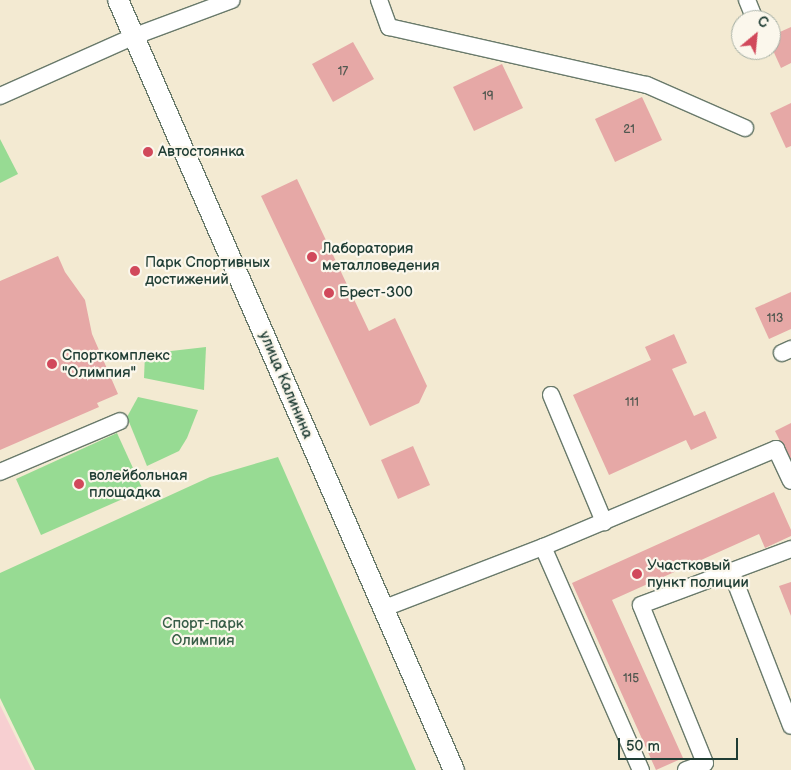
<!DOCTYPE html>
<html>
<head>
<meta charset="utf-8">
<style>
  body { margin:0 }
  #map { position:relative; width:791px; height:770px; overflow:hidden; background:#f3ead2; font-family:"Balsamiq Sans",sans-serif }
  div>[style] { position:absolute }
  .built>* { inset:0; background:#f7cfd1 }
  .green>* { inset:0; background:#97db93 }
  .building>* { inset:0; background:#e6a8a6 }
  .roads { filter:drop-shadow(1px 0 #697a6b) drop-shadow(-1px 0 #697a6b) drop-shadow(0 1px #697a6b) drop-shadow(0 -1px #697a6b) }
  .minor>* { height:16px; margin:-8px; padding:0 8px; transform-origin:8px; border-radius:8px; background:#fff }
  .major>* { height:20px; margin:-10px; padding:0 10px; transform-origin:10px; border-radius:10px; background:#fff }
  .dots>* { width:14px; height:14px; translate:-50% -50%; box-sizing:border-box; border:2px solid #fbf7ec; border-radius:50% }
  span { translate:-50% -50%; white-space:nowrap; text-align:center; line-height:1.15; -webkit-text-stroke:4.5px #fbf7ec; paint-order:stroke }
  .number-label { font-size:12px; color:#515850 }
  .number-label span { -webkit-text-stroke-width:0 }
  .poi-label { font-size:15px; color:#1f3d34 }
  .left { translate:0 -50%; text-align:left }
  .street-label { font-size:15px; color:#1f3d34 }
  .park-label { font-size:15px; color:#375d47 }
  .north { position:absolute; left:731px; top:10px; width:50px; height:50px; box-sizing:border-box; background:#fbf7ec; border:1px solid #a3ada2; border-radius:50%; rotate:28deg; font-size:14px; font-weight:700; line-height:20px; text-align:center; color:#1f3d34 }
  .north::after { content:''; display:block; margin:auto; width:18px; height:22px; background:#d1495b; clip-path:polygon(50% 0,100% 100%,50% 72%,0 100%) }
  .scale { position:absolute; left:618px; top:738px; width:120px; height:22px; box-sizing:border-box; border:2px solid #1f3d34; border-top:0; padding-left:6px; font-size:15px; line-height:18px; white-space:nowrap; color:#1f3d34; -webkit-text-stroke:4px #fbf7ec; paint-order:stroke }
</style>
</head>
<body>
<div id="map">
  <div class="built">
    <i style="clip-path:polygon(0 705px,32px 770px,0 770px)"></i>
  </div>
  <div class="green">
    <i style="clip-path:polygon(0 139px,18px 174px,0 183px)"></i>
    <i style="clip-path:polygon(206px 347px,204px 390px,144px 378px,145px 354px)"></i>
    <i style="clip-path:polygon(138px 397px,198px 410px,187px 438px,179px 451px,147px 466px,127px 417px)"></i>
    <i style="clip-path:polygon(117px 433px,143px 490px,41px 535px,16px 479px)"></i>
    <i style="clip-path:polygon(278px 457px,416px 770px,35px 770px,0 698px,0 573px,210px 477px)"></i>
  </div>
  <div class="building">
    <i style="clip-path:polygon(791px 27px,791px 63px,781px 68px,771px 46px,771px 36px)"></i>
    <i style="clip-path:polygon(353px 42px,374px 79px,333px 102px,312px 64px)"></i>
    <i style="clip-path:polygon(502px 64px,523px 108px,474px 131px,453px 87px)"></i>
    <i style="clip-path:polygon(642px 97px,662px 140px,615px 162px,595px 119px)"></i>
    <i style="clip-path:polygon(791px 103px,791px 146px,786px 148px,770px 113px)"></i>
    <i style="clip-path:polygon(297px 179px,369px 331px,395px 318px,427px 386px,419px 403px,370px 426px,261px 196px)"></i>
    <i style="clip-path:polygon(58px 256px,65px 272px,85px 300px,92px 334px,118px 394px,97px 403px,99px 407px,0 450px,0 281px)"></i>
    <i style="clip-path:polygon(791px 292px,791px 329px,769px 339px,755px 308px)"></i>
    <i style="clip-path:polygon(674px 334px,687px 363px,672px 369px,694px 416px,705px 411px,717px 438px,691px 450px,686px 440px,609px 475px,573px 395px,651px 360px,645px 347px)"></i>
    <i style="clip-path:polygon(791px 423px,791px 463px,775px 431px)"></i>
    <i style="clip-path:polygon(413px 446px,430px 485px,398px 499px,381px 460px)"></i>
    <i style="clip-path:polygon(774px 492px,791px 530px,791px 536px,765px 548px,759px 534px,612px 600px,683px 758px,656px 770px,572px 583px)"></i>
    <i style="clip-path:polygon(791px 582px,791px 616px,779px 586px)"></i>
  </div>
  <div class="roads">
    <div class="minor">
      <i style="left:379px;top:0;width:29px;rotate:70deg"></i>
      <i style="left:389px;top:27px;width:264px;rotate:12.7deg"></i>
      <i style="left:647px;top:85px;width:107px;rotate:23.7deg"></i>
      <i style="left:747px;top:0;width:22px;rotate:68deg"></i>
      <i style="left:0;top:96px;width:148px;rotate:-24deg"></i>
      <i style="left:135px;top:36px;width:103px;rotate:-20.4deg"></i>
      <i style="left:782px;top:353px;width:10px;rotate:-24deg"></i>
      <i style="left:551px;top:395px;width:138px;rotate:67.3deg"></i>
      <i style="left:0;top:472px;width:130px;rotate:-23deg"></i>
      <i style="left:543px;top:547px;width:244px;rotate:66.3deg"></i>
      <i style="left:731px;top:571px;width:166px;rotate:68.8deg"></i>
      <i style="left:382px;top:609px;width:173px;rotate:-21.1deg"></i>
      <i style="left:543px;top:547px;width:253px;rotate:-22.8deg"></i>
      <i style="left:776px;top:449px;width:35px;rotate:65deg"></i>
      <i style="left:686px;top:770px;width:20px;rotate:-20deg"></i>
      <i style="left:705px;top:763px;width:170px;rotate:-112.1deg"></i>
      <i style="left:641px;top:605px;width:160px;rotate:-20.5deg"></i>
    </div>
    <div class="major">
      <i style="left:118px;top:0;width:840px;rotate:66.43deg"></i>
    </div>
  </div>
  <div class="dots">
    <i style="left:148px;top:152px;background:#d1495b"></i>
    <i style="left:312px;top:257px;background:#d1495b"></i>
    <i style="left:135px;top:271px;background:#d1495b"></i>
    <i style="left:329px;top:293px;background:#d1495b"></i>
    <i style="left:52px;top:364px;background:#d1495b"></i>
    <i style="left:79px;top:484px;background:#d1495b"></i>
    <i style="left:637px;top:574px;background:#d1495b"></i>
  </div>
  <div class="number-label">
    <span style="left:343px;top:72px">17</span>
    <span style="left:488px;top:97px">19</span>
    <span style="left:629px;top:130px">21</span>
    <span style="left:775px;top:319px">113</span>
    <span style="left:632px;top:403px">111</span>
    <span style="left:631px;top:679px">115</span>
  </div>
  <div class="poi-label">
    <span class="left" style="left:158px;top:152px">Автостоянка</span>
    <span class="left" style="left:322px;top:257px">Лаборатория<br>металловедения</span>
    <span class="left" style="left:145px;top:271px">Парк Спортивных<br>достижений</span>
    <span class="left" style="left:339px;top:293px">Брест-300</span>
    <span class="left" style="left:62px;top:364px">Спорткомплекс<br>"Олимпия"</span>
    <span class="left" style="left:89px;top:484px">волейбольная<br>площадка</span>
    <span class="left" style="left:647px;top:574px">Участковый<br>пункт полиции</span>
  </div>
  <div class="street-label">
    <span style="left:286px;top:385px;rotate:67deg">улица Калинина</span>
  </div>
  <div class="park-label">
    <span style="left:203px;top:632px">Спорт-парк<br>Олимпия</span>
  </div>
  <div class="north">С</div>
  <div class="scale">50 m</div>
</div>
</body>
</html>
